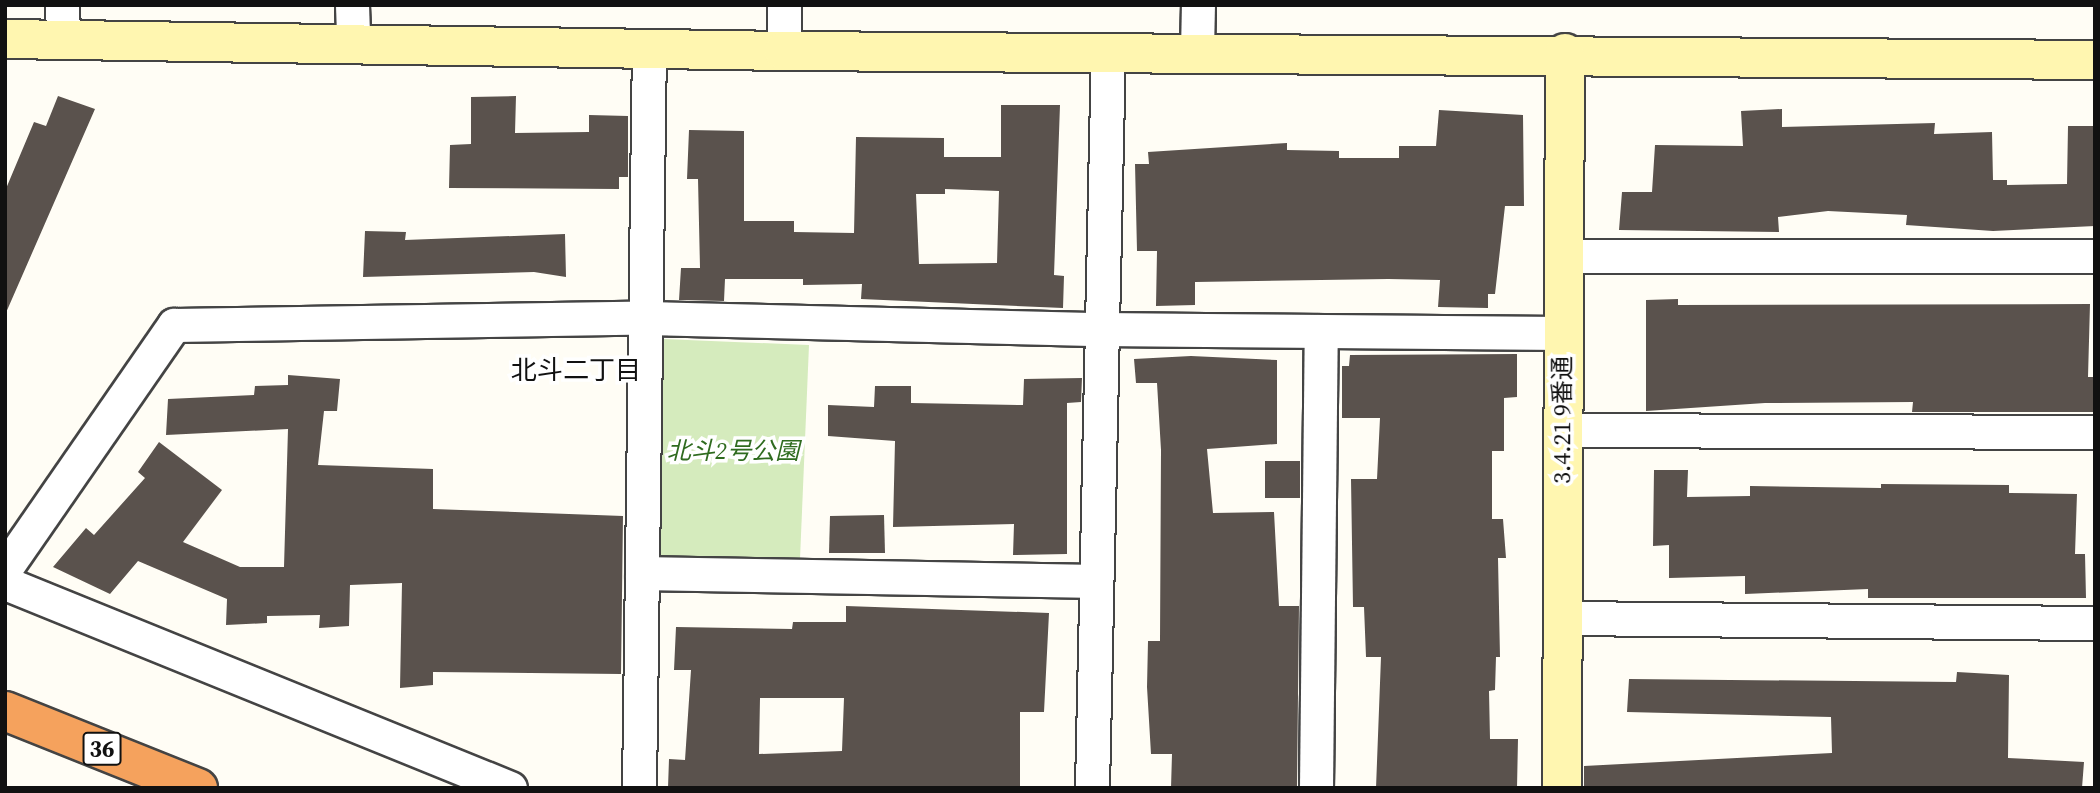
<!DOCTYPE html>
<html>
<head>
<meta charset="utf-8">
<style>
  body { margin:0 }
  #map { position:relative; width:2100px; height:793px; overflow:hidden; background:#fffdf5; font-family:"Source Serif 4","Noto Sans JP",serif }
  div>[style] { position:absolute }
  .green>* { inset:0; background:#d5ebbd }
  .building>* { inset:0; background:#5a524d }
  .roads { filter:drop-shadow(2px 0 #444) drop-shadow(-2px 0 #444) drop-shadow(0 2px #444) drop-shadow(0 -2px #444) }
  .street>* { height:33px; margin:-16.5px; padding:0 16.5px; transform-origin:16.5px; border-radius:16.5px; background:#fff }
  .secondary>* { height:38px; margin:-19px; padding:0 19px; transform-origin:19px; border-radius:19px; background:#fff6b0 }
  .highway>* { height:38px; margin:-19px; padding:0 19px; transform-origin:19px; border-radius:19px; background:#f5a25d }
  span { translate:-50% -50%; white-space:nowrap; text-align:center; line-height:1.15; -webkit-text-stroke:7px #fff; paint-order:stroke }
  .shield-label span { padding:2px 5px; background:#fff; border:2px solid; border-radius:5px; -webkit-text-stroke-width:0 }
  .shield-label { font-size:23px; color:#111; font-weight:700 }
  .street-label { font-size:24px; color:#111 }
  .park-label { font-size:24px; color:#2f6b1f; font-style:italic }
  .neighbourhood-label { font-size:26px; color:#111 }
  .frame { position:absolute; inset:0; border:7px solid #111; pointer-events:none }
</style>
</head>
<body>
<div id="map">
  <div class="green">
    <i style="clip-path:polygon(664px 339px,809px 345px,800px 559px,658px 558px)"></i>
  </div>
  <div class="building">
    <i style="clip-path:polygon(58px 96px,95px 109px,5px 315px,5px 191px,34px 122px,46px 126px)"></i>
    <i style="clip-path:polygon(516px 96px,515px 133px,589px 132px,589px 115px,628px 116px,628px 177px,619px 177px,619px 189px,449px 188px,450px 145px,471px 144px,471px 97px)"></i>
    <i style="clip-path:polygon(evenodd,1001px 105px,1060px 105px,1054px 275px,1064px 276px,1063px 308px,861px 299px,862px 284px,803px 285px,803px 279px,725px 279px,724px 301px,679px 300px,681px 268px,700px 268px,698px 179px,687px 179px,689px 130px,744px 131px,744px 221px,794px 221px,794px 232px,854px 233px,856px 137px,944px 138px,944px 157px,1001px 157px,1001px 105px,945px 189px,999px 191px,997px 263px,919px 264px,916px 194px,945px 194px,945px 189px)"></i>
    <i style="clip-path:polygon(1782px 109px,1782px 127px,1935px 123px,1934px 134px,1992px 132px,1993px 180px,2007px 180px,2007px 185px,2067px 184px,2068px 126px,2095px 126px,2095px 226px,1993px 231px,1906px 225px,1907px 215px,1828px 211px,1778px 217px,1779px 232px,1619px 230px,1622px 192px,1652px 192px,1655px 145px,1743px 146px,1741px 111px)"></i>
    <i style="clip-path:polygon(1439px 110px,1523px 115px,1524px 206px,1505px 206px,1495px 294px,1488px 294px,1488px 308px,1438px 307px,1440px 280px,1388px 279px,1195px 282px,1195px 305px,1156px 306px,1157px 251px,1137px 251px,1135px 164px,1149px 164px,1148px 152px,1287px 143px,1287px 150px,1339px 151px,1339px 158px,1399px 158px,1399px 146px,1436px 146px)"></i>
    <i style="clip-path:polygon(365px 231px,406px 232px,405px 240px,565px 234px,566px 277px,534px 272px,363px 277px)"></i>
    <i style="clip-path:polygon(1678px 299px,1678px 305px,2090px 304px,2088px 377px,2095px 377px,2095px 412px,1912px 412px,1913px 402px,1765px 403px,1646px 411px,1646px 300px)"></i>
    <i style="clip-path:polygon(1517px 354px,1517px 397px,1504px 398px,1504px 451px,1492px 451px,1492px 519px,1503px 519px,1506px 558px,1498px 558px,1500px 657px,1496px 657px,1495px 690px,1489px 691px,1490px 739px,1518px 739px,1517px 788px,1376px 788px,1381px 657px,1366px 657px,1364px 607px,1353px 607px,1351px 479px,1377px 479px,1380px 418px,1342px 418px,1342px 366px,1349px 366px,1350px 355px)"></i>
    <i style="clip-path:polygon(1191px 356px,1277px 360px,1277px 444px,1207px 449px,1213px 513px,1274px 512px,1279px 606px,1299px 606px,1297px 788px,1171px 788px,1172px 754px,1151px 754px,1147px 687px,1148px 641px,1160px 641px,1161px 450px,1157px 383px,1136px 383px,1134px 359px)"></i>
    <i style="clip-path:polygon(288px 375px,340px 379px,337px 411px,324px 411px,318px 465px,433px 469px,433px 509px,623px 516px,621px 674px,433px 672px,433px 685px,400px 688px,402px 583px,350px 585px,349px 626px,319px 628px,320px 615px,267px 616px,267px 623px,226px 625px,227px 599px,138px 561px,110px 594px,53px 567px,86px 528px,94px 535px,145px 478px,138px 472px,159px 442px,222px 490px,183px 542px,240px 567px,284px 567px,288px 429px,166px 435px,168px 399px,254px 395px,255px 386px,288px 385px)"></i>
    <i style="clip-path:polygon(1082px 378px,1081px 402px,1067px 403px,1067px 554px,1013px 555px,1014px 524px,893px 527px,895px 441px,828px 436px,828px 405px,874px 407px,875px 386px,911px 386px,911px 403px,1023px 405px,1024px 379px)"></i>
    <i style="clip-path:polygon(1265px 461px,1300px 461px,1300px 498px,1265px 498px)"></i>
    <i style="clip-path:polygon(1654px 470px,1688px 470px,1687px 497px,1750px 496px,1750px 486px,1881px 488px,1881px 484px,2009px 485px,2009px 493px,2077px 494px,2075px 554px,2085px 554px,2086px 598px,1868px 598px,1868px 589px,1745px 594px,1745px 576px,1669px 578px,1669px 545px,1653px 546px)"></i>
    <i style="clip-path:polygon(884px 515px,885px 553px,829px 553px,830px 516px)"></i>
    <i style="clip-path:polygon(evenodd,846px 606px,1049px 613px,1044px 712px,1020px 712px,1020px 788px,668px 788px,669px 759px,685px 760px,691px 670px,674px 670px,676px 627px,792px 629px,793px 622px,846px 622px,846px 606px,760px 698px,844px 698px,842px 751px,759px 754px,760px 698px)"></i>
    <i style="clip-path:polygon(1957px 672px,2009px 675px,2008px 758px,2084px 762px,2082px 788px,1584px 788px,1584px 766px,1832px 753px,1831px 717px,1627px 712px,1629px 679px,1956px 682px)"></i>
  </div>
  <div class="roads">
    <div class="street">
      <i style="left:62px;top:5px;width:34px;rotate:88deg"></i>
      <i style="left:352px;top:5px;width:37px;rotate:88deg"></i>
      <i style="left:784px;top:51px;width:46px;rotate:-90deg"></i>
      <i style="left:1197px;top:51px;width:46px;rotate:-88.8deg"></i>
      <i style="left:1563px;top:256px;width:532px"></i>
      <i style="left:1562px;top:430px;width:533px;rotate:0.21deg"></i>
      <i style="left:5px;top:569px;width:297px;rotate:-55.3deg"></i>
      <i style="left:174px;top:325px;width:471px;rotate:-0.9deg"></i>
      <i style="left:645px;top:318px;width:456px;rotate:1.4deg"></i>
      <i style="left:1101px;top:329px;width:461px;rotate:0.5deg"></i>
      <i style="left:642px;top:573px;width:454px;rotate:1deg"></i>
      <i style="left:5px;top:583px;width:545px;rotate:22.09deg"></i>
      <i style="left:1562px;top:618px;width:533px;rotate:0.54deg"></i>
      <i style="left:639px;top:788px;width:742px;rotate:-89.23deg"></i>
      <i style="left:1092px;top:788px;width:738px;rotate:-88.76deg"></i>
      <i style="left:1316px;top:788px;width:457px;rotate:-89.4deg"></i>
    </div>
    <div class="secondary">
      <i style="left:5px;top:39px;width:779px;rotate:0.88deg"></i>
      <i style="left:784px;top:51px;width:1311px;rotate:0.39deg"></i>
      <i style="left:1562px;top:788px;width:735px;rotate:-89.77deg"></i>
    </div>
    <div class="highway">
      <i style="left:5px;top:711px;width:208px;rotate:21.8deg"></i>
    </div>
  </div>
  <div class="shield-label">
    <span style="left:102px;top:749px">36</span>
  </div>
  <div class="street-label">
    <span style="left:1562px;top:420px;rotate:-90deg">3.4.21 9番通</span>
  </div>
  <div class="park-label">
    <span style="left:733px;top:451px">北斗2号公園</span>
  </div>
  <div class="neighbourhood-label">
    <span style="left:576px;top:371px">北斗二丁目</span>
  </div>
  <div class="frame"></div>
</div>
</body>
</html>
